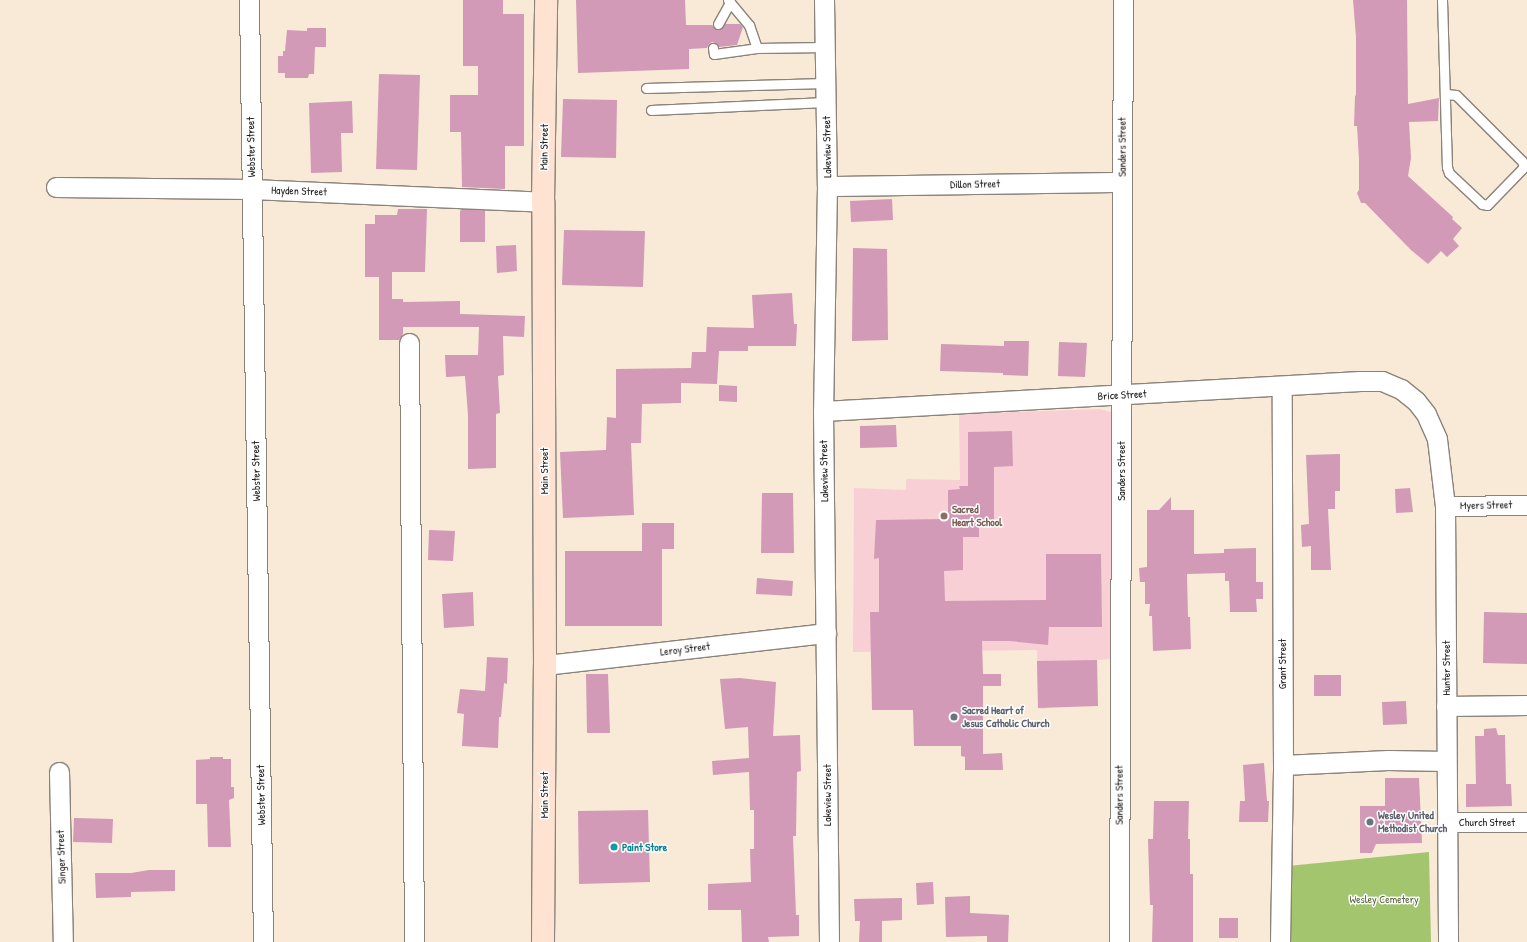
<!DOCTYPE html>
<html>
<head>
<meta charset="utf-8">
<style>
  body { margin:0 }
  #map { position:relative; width:1527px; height:942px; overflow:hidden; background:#f8ead7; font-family:"Patrick Hand",sans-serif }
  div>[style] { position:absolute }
  .built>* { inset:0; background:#f7cfd4 }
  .green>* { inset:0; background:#a3c56e }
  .building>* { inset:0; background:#d29ab7 }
  .roads { filter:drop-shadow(1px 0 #8a837a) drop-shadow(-1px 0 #8a837a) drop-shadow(0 1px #8a837a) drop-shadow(0 -1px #8a837a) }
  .lane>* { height:9px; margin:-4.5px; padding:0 4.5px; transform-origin:4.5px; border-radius:4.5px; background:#fff }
  .street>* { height:19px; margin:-9.5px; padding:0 9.5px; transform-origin:9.5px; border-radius:9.5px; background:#fff }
  .secondary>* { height:22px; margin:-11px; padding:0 11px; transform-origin:11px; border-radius:11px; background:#fee3d2 }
  .dots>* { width:11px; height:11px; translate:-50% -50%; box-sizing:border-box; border:2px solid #fff; border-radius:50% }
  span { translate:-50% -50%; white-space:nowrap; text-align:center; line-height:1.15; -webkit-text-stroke:3px #fff; paint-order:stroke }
  .street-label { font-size:11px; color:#1c1c1c }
  .education-label { font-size:11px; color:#785e54; font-weight:700 }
  .left { translate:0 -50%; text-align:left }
  .worship-label { font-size:11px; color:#5b616d; font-weight:700 }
  .culture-label { font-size:11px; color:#0d838f; font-weight:700 }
  .park-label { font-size:11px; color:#52603d }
</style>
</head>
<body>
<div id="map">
  <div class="built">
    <i style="clip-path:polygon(1100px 409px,1111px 412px,1113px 659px,1097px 660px,1053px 707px,1043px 709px,1038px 708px,1037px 650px,853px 652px,854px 488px,906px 490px,906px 479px,960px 480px,959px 414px)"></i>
  </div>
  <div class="green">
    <i style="clip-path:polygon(1429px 852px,1431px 942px,1286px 942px,1288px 866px)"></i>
  </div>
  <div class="building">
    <i style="clip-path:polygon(463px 0,503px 0,503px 14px,524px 14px,524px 146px,505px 146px,505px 189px,462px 187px,461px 132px,450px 132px,450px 95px,478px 95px,478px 66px,463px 66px)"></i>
    <i style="clip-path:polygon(576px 0,685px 0,686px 25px,712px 25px,718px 30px,721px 29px,725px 24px,740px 24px,743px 27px,737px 45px,719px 47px,717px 44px,712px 42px,709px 44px,707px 48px,689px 49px,689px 69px,578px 73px)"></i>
    <i style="clip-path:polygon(1353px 0,1407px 0,1408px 104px,1439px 98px,1438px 121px,1409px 122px,1411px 158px,1408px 176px,1453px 217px,1452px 219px,1462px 228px,1453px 239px,1459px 246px,1447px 257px,1441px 251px,1428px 264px,1411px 250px,1365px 203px,1361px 203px,1357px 193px,1359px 190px,1359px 159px,1357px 126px,1354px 126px,1355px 96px,1356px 95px,1356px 37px)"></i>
    <i style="clip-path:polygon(307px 28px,326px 28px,326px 47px,315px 47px,314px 74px,309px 74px,308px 78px,285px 78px,285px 73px,278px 73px,278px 56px,283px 56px,283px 51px,285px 51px,287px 30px,307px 31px)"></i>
    <i style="clip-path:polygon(379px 74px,420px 75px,417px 170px,376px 169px)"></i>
    <i style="clip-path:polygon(563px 99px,617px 100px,616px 158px,561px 157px)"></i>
    <i style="clip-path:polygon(352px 101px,353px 133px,341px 133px,342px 172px,311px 173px,309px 103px)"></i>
    <i style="clip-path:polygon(892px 199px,893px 220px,851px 222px,850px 201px)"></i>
    <i style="clip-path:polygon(398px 209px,427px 209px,425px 272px,392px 272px,392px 299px,403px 299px,403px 302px,460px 301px,460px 314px,525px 316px,524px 337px,503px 336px,504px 375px,498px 376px,500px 413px,496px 414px,496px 468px,468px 469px,468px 415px,465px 376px,446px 377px,445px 355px,478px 355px,479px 327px,403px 327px,403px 334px,399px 340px,379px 340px,379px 277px,365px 277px,365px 224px,375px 224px,375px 215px,397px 215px)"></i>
    <i style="clip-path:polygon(462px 209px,485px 210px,485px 242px,460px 242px,460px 211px)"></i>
    <i style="clip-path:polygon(564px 230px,645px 231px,643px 287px,562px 285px)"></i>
    <i style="clip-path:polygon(516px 245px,517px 271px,497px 273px,496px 246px)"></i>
    <i style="clip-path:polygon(853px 248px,887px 249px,888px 340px,852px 341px)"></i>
    <i style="clip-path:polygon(792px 293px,794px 324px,797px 324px,796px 346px,748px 346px,748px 351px,719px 351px,717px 384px,681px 383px,681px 403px,642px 404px,641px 443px,631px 443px,634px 515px,563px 518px,560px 452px,606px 450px,607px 417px,616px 418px,616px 369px,691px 368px,692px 352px,706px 352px,707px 327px,754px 328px,752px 295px)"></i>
    <i style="clip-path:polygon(1004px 341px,1029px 341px,1028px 376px,1003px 375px,1003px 373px,940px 371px,941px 344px,1004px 346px)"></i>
    <i style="clip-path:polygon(1059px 342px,1087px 343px,1085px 377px,1058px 376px)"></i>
    <i style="clip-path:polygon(719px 385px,737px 386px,737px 402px,719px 401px)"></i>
    <i style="clip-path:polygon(896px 425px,897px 447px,860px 448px,860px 426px)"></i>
    <i style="clip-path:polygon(1012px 431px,1013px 466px,994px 467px,994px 520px,981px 520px,982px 526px,979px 526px,979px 537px,963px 537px,963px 570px,944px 571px,945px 601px,1046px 600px,1046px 554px,1101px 554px,1102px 627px,1049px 627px,1048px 645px,1010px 641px,982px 641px,983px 674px,1001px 674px,1001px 686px,983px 686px,983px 754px,1002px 753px,1003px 770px,965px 770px,965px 757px,961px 756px,961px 746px,914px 746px,913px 710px,872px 710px,870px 612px,879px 612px,879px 558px,874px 559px,876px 520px,944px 519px,944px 516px,948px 515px,948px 490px,960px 489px,959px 486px,968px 486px,968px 432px)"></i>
    <i style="clip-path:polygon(1340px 454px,1340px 491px,1335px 491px,1335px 509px,1328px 509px,1331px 570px,1311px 570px,1311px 546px,1302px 547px,1301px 525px,1309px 524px,1306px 455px)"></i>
    <i style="clip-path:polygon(1410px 488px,1413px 512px,1396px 513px,1395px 489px)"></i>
    <i style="clip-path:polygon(762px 493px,793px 493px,794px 553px,761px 553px)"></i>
    <i style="clip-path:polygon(1171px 497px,1171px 510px,1194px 510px,1194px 554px,1224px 553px,1224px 549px,1256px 548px,1256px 582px,1263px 582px,1263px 599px,1256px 599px,1257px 612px,1230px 612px,1229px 581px,1225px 581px,1225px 573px,1187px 574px,1188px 617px,1190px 617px,1191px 649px,1153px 651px,1152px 616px,1149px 616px,1150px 604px,1145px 604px,1145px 582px,1140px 582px,1139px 568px,1147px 567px,1147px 510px,1159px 510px)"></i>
    <i style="clip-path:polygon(642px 523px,674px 523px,674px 549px,662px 549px,662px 626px,565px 626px,565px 551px,642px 551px)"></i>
    <i style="clip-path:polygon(429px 530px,455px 531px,453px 561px,428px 560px)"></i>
    <i style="clip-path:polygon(757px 578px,793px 581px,792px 596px,756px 594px)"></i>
    <i style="clip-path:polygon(473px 592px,474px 626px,444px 628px,442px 594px)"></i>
    <i style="clip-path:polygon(1484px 612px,1527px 613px,1527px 664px,1483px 663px)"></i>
    <i style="clip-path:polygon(487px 657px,508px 658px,507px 684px,504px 683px,501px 717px,499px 717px,498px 748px,462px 746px,464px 714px,457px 713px,460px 689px,485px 691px)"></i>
    <i style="clip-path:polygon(1097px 660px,1098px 706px,1038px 708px,1037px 661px)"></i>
    <i style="clip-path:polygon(586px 674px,608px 674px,610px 733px,587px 733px)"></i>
    <i style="clip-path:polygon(1314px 675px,1341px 675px,1341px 696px,1314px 696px)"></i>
    <i style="clip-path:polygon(740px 678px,776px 682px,773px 736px,800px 735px,801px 771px,797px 772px,796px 836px,793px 836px,796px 915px,799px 915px,799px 936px,768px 937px,769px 942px,742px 942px,741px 910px,708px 910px,708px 884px,751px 882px,750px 849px,754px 849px,754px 810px,750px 810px,749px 772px,713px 775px,712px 761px,749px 758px,748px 727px,725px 729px,720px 679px)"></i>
    <i style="clip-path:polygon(1406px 701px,1407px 724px,1383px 725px,1382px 702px)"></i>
    <i style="clip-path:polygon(1496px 728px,1498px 735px,1505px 735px,1506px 784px,1511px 784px,1512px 806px,1466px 807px,1466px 784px,1476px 784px,1475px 736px,1484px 736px,1484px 729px)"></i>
    <i style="clip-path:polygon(210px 757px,223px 757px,223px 759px,231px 759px,231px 787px,234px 787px,234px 798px,229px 800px,231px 847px,208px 847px,207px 804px,196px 804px,196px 760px,210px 759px)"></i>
    <i style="clip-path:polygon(1264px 763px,1267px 801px,1269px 801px,1268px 822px,1239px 822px,1240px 801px,1245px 801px,1243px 765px)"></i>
    <i style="clip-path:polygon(1385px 778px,1419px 778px,1422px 843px,1376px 844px,1372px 853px,1360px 853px,1360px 806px,1385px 806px)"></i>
    <i style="clip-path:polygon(1154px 801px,1189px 801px,1188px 839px,1190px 839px,1190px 874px,1193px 874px,1193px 942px,1152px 942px,1153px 905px,1150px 905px,1148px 839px,1153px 839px)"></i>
    <i style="clip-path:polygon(648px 810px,650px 882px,579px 884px,578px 811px)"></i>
    <i style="clip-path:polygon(74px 818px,113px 819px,112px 843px,73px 842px)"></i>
    <i style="clip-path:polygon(149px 870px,175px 870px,175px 891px,131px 892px,131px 897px,96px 898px,95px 873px,131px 873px)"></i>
    <i style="clip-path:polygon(933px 882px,934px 904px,917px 905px,916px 883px)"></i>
    <i style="clip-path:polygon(970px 896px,970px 913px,1009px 915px,1008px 942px,987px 942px,987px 936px,946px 937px,945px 897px)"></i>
    <i style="clip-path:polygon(902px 898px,902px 920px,882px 921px,882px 942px,859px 942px,860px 921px,855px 921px,854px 899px)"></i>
    <i style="clip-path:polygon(1219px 918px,1238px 918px,1238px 938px,1219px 938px)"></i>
  </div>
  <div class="roads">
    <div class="lane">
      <i style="left:728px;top:0;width:33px;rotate:50deg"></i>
      <i style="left:749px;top:25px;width:24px;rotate:71deg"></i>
      <i style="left:757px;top:48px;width:68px;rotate:-0.8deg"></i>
      <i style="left:1442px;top:0;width:167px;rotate:88.3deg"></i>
      <i style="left:1447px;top:167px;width:6px;rotate:72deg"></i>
      <i style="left:1449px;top:173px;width:45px;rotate:43.2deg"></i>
      <i style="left:1482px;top:204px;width:5px;rotate:11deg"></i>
      <i style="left:1487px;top:205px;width:50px;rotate:-45.8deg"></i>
      <i style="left:1522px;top:169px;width:4px;rotate:-56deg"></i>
      <i style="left:1524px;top:166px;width:5px;rotate:-112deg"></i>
      <i style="left:1522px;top:161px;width:93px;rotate:-135deg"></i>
      <i style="left:1456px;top:95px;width:10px;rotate:-174deg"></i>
      <i style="left:718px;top:24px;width:25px;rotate:-61deg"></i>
      <i style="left:713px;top:48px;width:6px;rotate:81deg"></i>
      <i style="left:714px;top:54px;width:43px;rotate:-7.9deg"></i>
      <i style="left:646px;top:88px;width:179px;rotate:-1.6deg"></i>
      <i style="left:651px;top:110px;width:175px;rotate:-2.6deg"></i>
    </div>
    <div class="street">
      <i style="left:249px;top:0;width:942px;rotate:89.15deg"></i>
      <i style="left:824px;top:0;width:186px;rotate:89.1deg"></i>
      <i style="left:827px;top:186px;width:225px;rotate:91deg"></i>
      <i style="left:823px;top:411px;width:531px;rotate:89.35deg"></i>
      <i style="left:827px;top:186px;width:295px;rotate:-0.8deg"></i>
      <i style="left:56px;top:187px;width:195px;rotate:0.6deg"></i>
      <i style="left:251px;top:189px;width:292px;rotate:2.5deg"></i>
      <i style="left:409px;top:343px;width:599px;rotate:89.52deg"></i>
      <i style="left:823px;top:411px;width:538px;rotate:-3.2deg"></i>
      <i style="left:1360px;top:381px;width:22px"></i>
      <i style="left:1382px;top:381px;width:21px;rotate:23deg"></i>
      <i style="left:1401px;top:389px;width:19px;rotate:39deg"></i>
      <i style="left:1416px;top:401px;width:16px;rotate:52deg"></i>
      <i style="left:1426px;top:414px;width:27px;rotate:66deg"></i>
      <i style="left:1437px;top:439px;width:67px;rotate:83.2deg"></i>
      <i style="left:1445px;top:506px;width:436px;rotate:89.6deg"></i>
      <i style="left:1445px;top:506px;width:82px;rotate:-0.7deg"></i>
      <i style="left:545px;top:665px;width:283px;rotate:-6.5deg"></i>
      <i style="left:1446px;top:706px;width:81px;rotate:-0.7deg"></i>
      <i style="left:1283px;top:765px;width:105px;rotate:-2.7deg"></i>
      <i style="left:1388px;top:760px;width:58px;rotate:1deg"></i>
      <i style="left:59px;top:772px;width:170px;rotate:88.7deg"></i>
      <i style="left:1447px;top:822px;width:80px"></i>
      <i style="left:1119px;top:942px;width:942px;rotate:-89.76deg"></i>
      <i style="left:1280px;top:942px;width:177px;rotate:-89deg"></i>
      <i style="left:1283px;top:765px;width:379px;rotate:-90.2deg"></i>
    </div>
    <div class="secondary">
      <i style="left:543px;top:942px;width:277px;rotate:-89.6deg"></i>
      <i style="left:545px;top:665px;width:463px;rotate:-90.2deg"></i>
      <i style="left:543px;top:202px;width:202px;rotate:-89.1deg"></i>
    </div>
  </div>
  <div class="dots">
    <i style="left:944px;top:516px;background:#8d6e63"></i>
    <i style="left:954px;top:717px;background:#6b7280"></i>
    <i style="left:1370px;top:822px;background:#6b7280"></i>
    <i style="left:614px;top:847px;background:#0f9aa8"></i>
  </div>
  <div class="street-label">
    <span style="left:251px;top:147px;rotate:-91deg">Webster Street</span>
    <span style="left:544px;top:147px;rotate:-89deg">Main Street</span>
    <span style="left:827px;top:147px;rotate:-91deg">Lakeview Street</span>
    <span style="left:1122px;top:147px;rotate:-90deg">Sanders Street</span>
    <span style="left:975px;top:184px;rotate:-1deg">Dillon Street</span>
    <span style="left:299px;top:191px;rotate:2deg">Hayden Street</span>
    <span style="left:1122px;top:395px;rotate:-3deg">Brice Street</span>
    <span style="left:256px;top:471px;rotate:-91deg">Webster Street</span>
    <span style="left:544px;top:471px;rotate:-90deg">Main Street</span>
    <span style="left:824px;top:471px;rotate:-91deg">Lakeview Street</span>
    <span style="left:1121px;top:471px;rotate:-90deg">Sanders Street</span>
    <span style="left:1486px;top:505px;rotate:-1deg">Myers Street</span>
    <span style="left:685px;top:649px;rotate:-7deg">Leroy Street</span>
    <span style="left:1282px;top:664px;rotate:-90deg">Grant Street</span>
    <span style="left:1446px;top:668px;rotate:-90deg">Hunter Street</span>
    <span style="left:261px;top:795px;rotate:-91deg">Webster Street</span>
    <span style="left:544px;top:795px;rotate:-90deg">Main Street</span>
    <span style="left:827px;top:795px;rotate:-90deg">Lakeview Street</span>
    <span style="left:1119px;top:795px;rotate:-90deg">Sanders Street</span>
    <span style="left:1487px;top:822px">Church Street</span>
    <span style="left:61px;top:857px;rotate:-92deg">Singer Street</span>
  </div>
  <div class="education-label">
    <span class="left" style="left:952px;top:516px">Sacred<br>Heart School</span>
  </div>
  <div class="worship-label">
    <span class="left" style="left:962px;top:717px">Sacred Heart of<br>Jesus Catholic Church</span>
    <span class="left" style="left:1378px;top:822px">Wesley United<br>Methodist Church</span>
  </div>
  <div class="culture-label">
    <span class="left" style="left:622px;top:847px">Paint Store</span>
  </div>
  <div class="park-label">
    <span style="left:1384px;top:899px">Wesley Cemetery</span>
  </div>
</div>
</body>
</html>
